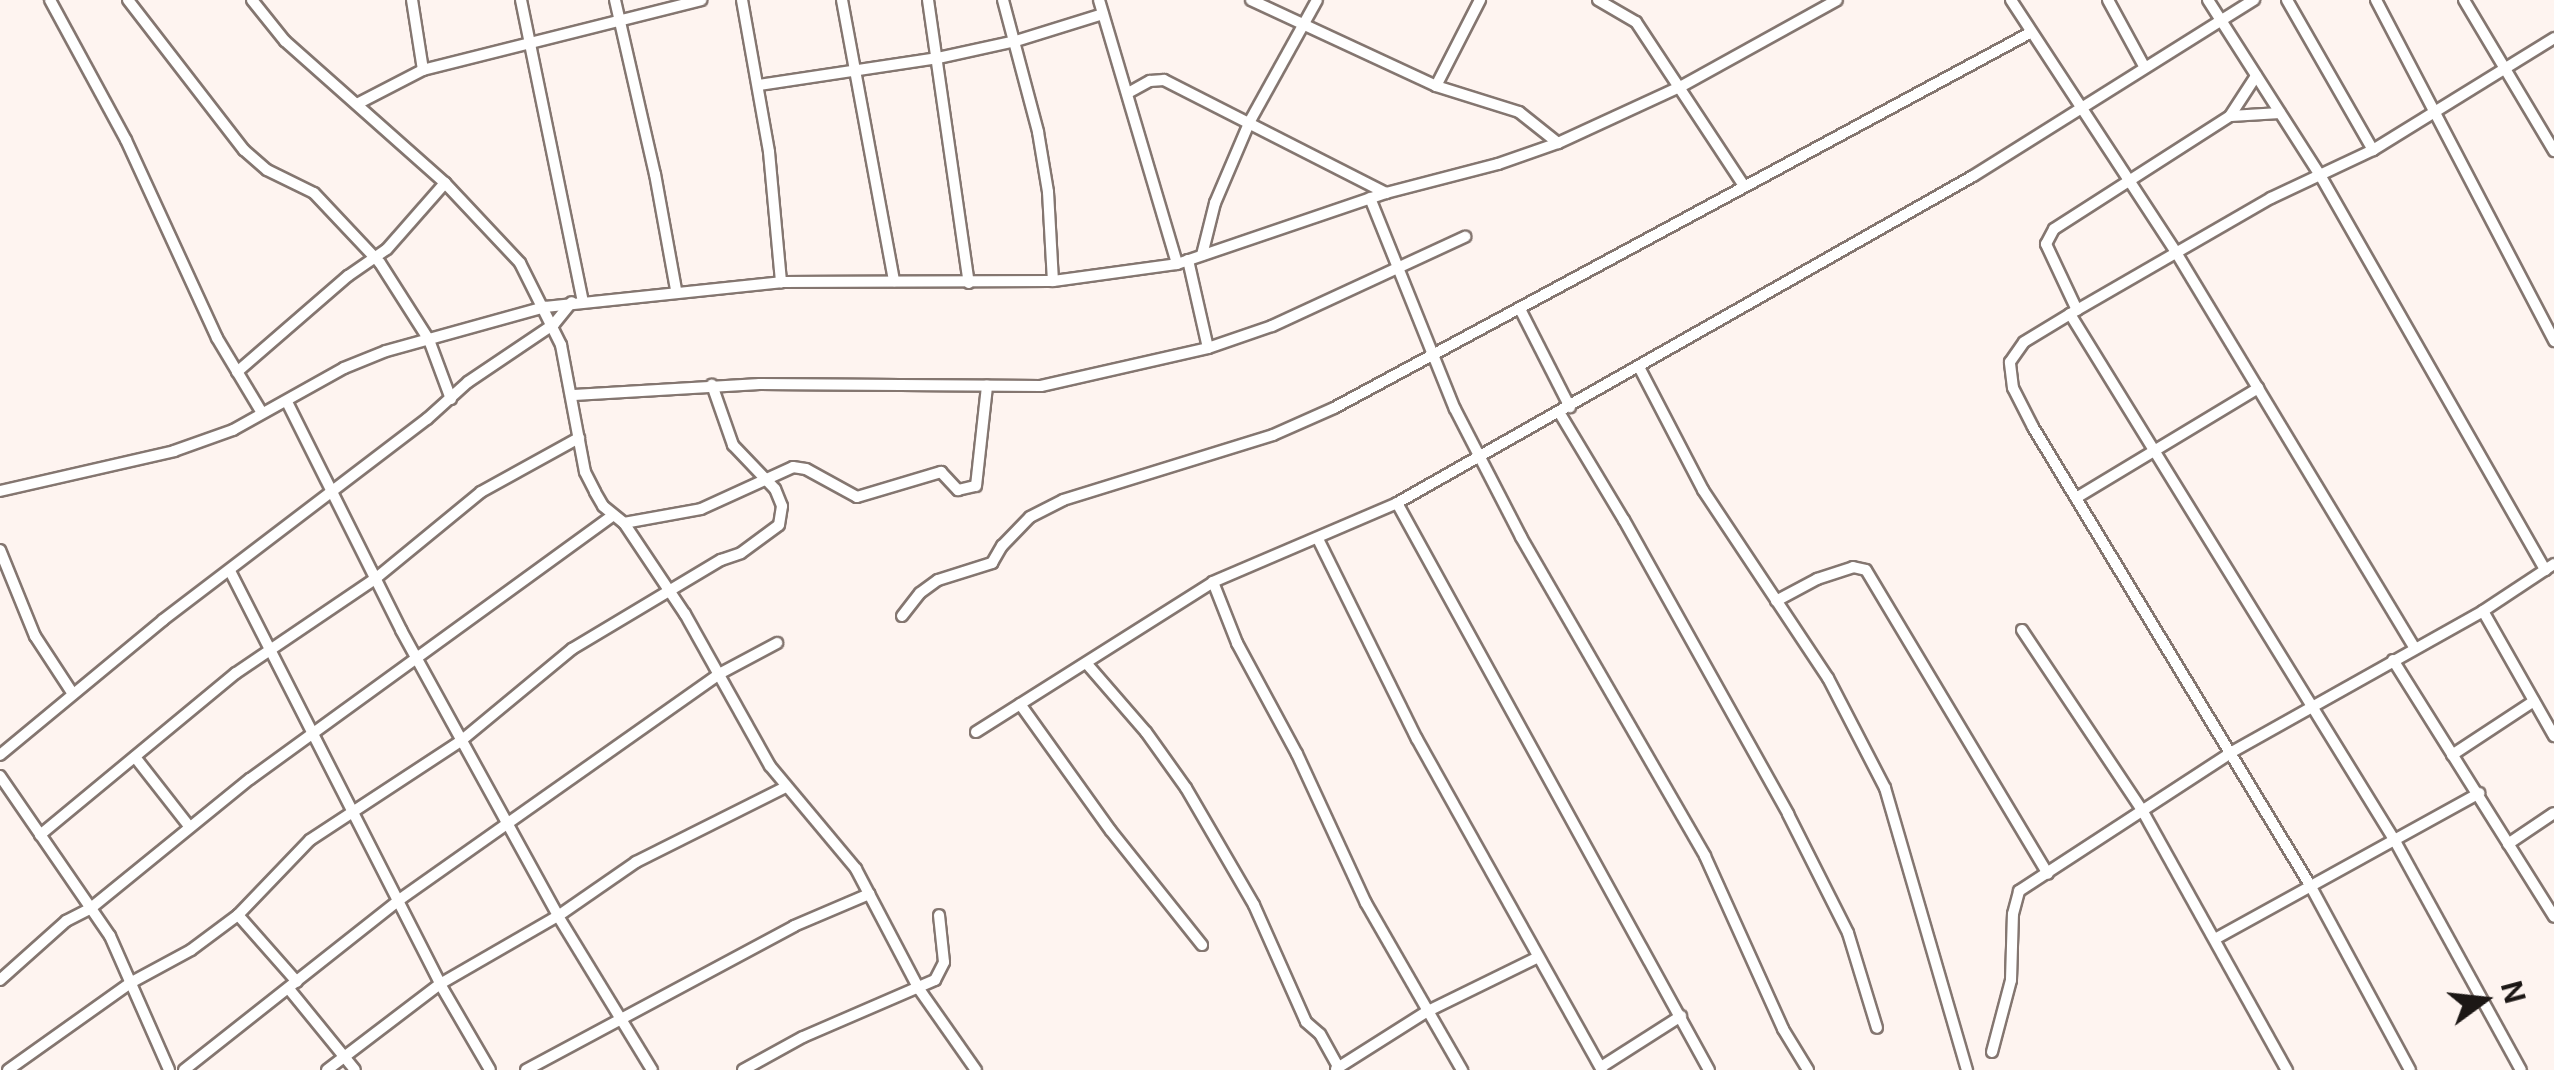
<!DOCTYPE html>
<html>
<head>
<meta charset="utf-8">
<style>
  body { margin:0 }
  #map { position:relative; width:2554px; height:1070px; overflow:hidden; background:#fef4f0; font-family:Inter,sans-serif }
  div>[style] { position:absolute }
  .roads { filter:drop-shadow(2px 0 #847670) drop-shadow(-2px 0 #847670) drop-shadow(0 2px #847670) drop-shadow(0 -2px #847670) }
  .street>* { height:10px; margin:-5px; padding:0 5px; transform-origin:5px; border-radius:5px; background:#fff }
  span { translate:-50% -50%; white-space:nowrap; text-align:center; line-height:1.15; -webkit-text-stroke:8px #fef4f0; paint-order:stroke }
  .north { position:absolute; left:2434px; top:950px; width:100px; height:100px; -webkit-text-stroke:8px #fef4f0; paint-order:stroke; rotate:75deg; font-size:28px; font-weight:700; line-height:40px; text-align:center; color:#1c1715 }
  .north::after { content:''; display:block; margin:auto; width:35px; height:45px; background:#1c1715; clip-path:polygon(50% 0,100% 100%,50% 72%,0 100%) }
</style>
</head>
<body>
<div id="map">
  <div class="roads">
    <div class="street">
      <i style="left:50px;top:0;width:159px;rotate:61.5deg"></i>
      <i style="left:126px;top:140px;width:218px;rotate:65.3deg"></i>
      <i style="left:217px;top:338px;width:87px;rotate:59deg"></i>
      <i style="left:128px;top:0;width:190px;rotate:52.3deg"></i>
      <i style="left:244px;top:150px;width:30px;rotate:41deg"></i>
      <i style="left:267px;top:170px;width:52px;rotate:26.1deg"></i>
      <i style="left:314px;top:193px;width:96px;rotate:46.7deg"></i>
      <i style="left:380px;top:263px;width:91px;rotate:57.5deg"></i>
      <i style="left:429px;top:340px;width:63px;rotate:69.6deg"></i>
      <i style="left:252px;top:0;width:53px;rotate:51.2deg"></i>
      <i style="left:285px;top:41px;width:214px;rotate:41.6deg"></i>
      <i style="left:445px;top:183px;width:110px;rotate:46.8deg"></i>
      <i style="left:520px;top:263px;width:92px;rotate:63.4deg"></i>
      <i style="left:561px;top:345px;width:129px;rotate:79.3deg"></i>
      <i style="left:585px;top:472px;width:22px;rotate:63deg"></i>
      <i style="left:595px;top:492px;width:16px;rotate:60deg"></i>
      <i style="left:603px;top:506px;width:27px;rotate:39deg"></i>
      <i style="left:624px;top:523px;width:110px;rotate:56.2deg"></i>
      <i style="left:685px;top:614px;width:174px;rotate:60.8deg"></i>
      <i style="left:770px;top:766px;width:134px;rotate:50.1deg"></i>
      <i style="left:856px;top:869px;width:136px;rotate:62.3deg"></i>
      <i style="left:919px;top:989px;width:99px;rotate:54.9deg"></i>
      <i style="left:521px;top:0;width:307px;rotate:78.4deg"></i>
      <i style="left:615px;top:0;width:179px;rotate:77.1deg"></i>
      <i style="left:655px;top:174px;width:118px;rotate:79.7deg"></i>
      <i style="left:742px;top:0;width:154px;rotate:79.9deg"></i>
      <i style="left:769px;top:152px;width:131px;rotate:84.7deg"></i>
      <i style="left:842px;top:0;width:286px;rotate:79.5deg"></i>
      <i style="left:928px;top:0;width:286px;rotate:81.8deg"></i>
      <i style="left:1003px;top:0;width:137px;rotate:75.1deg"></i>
      <i style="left:1038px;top:132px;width:61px;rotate:80.5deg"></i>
      <i style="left:1048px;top:192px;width:89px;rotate:86.8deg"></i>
      <i style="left:1099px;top:0;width:275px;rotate:73.5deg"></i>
      <i style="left:1251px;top:0;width:204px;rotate:24.9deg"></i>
      <i style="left:1436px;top:86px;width:87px;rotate:17.4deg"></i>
      <i style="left:1519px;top:112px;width:50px;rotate:38.5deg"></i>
      <i style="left:1598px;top:0;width:44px;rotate:30.1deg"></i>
      <i style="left:1636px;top:22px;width:196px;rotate:56.6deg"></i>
      <i style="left:2011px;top:0;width:303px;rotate:56.8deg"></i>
      <i style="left:2177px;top:254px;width:459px;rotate:58.9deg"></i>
      <i style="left:2108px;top:0;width:77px;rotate:61.4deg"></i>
      <i style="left:2208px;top:0;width:208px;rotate:57.4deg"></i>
      <i style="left:2320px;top:175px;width:455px;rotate:60.3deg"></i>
      <i style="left:2287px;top:0;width:173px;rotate:60.2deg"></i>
      <i style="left:2376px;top:0;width:385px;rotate:62.4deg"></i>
      <i style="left:2464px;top:0;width:176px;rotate:59.2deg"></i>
      <i style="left:423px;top:70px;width:287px;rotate:-14.1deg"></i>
      <i style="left:759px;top:85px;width:181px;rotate:-8.6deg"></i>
      <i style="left:938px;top:58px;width:80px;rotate:-12.3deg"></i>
      <i style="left:1016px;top:41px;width:91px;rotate:-17.2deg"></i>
      <i style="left:1436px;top:86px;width:97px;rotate:-62.9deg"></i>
      <i style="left:1128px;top:93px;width:25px;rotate:-29deg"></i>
      <i style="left:1150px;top:81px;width:14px;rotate:-4deg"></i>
      <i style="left:1164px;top:80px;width:249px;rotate:27deg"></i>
      <i style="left:357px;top:104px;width:74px;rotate:-27.3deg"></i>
      <i style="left:423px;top:70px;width:71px;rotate:-98.9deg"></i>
      <i style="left:2231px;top:116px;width:49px;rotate:-3.5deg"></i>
      <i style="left:1370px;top:198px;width:227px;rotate:68.1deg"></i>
      <i style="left:1455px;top:409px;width:144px;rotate:62.7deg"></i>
      <i style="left:1521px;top:537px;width:368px;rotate:60deg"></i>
      <i style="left:1705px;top:856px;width:190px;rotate:65.7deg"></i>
      <i style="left:1783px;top:1029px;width:48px;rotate:58.6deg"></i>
      <i style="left:1202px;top:255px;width:54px;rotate:-76deg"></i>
      <i style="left:1215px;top:203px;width:89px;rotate:-66.9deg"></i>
      <i style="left:1250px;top:121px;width:138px;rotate:-61deg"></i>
      <i style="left:1188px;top:260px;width:90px;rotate:77.2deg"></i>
      <i style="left:2077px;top:310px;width:73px;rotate:-115.2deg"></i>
      <i style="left:2046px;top:244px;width:17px;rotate:-62deg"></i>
      <i style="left:2054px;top:229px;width:209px;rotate:-32.7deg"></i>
      <i style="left:2230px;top:116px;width:48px;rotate:-57deg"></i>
      <i style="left:1521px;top:311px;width:108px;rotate:63deg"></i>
      <i style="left:2070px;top:314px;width:619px;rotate:58.34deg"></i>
      <i style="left:2395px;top:841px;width:261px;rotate:61.2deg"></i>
      <i style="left:1639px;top:367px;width:139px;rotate:62.5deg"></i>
      <i style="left:1703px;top:490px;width:226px;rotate:56.4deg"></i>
      <i style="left:1828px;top:678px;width:124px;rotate:62.6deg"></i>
      <i style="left:1885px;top:788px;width:294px;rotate:73.8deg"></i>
      <i style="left:237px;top:372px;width:147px;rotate:-40.9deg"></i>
      <i style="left:348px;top:276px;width:47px;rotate:-34.7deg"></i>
      <i style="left:387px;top:249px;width:88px;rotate:-48.7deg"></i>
      <i style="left:574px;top:395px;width:186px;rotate:-3.4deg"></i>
      <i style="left:760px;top:384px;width:281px;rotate:0.4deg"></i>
      <i style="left:1041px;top:386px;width:171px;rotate:-12.8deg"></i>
      <i style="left:1208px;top:348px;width:68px;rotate:-19deg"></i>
      <i style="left:1272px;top:326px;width:213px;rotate:-24.8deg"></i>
      <i style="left:287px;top:402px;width:255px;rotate:63.4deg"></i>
      <i style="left:401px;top:630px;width:326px;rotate:61.2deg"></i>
      <i style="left:558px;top:916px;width:180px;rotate:58.6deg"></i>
      <i style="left:1559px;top:412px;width:126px;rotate:59deg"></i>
      <i style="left:1624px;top:520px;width:337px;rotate:60.8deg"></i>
      <i style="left:1788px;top:814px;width:133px;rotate:63.2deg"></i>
      <i style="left:1848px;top:933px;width:99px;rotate:73deg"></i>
      <i style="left:0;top:491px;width:179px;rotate:-12.9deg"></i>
      <i style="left:174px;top:451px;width:63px;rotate:-19.6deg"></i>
      <i style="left:233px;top:430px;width:127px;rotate:-29.2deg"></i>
      <i style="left:344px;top:368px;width:45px;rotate:-22deg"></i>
      <i style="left:386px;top:351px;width:165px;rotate:-15.5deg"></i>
      <i style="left:545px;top:307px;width:237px;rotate:-6deg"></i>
      <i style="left:781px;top:282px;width:272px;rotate:-0.2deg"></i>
      <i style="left:1053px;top:281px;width:125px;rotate:-7.8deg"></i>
      <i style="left:1177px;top:264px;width:221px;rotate:-18.8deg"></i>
      <i style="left:1386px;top:193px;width:116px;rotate:-14.5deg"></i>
      <i style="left:1498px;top:164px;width:64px;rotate:-19.3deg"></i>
      <i style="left:1558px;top:143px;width:136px;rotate:-24.7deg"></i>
      <i style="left:1682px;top:86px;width:177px;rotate:-29deg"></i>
      <i style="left:2076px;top:498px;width:213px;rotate:-31.1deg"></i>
      <i style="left:1397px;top:503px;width:647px;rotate:61.18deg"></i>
      <i style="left:624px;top:523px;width:78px;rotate:-10.3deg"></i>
      <i style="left:701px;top:509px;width:101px;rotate:-24.5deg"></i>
      <i style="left:793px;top:467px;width:13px;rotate:9deg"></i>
      <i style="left:806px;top:469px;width:58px;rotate:28.8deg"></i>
      <i style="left:857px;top:497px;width:88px;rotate:-16.6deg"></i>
      <i style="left:941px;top:472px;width:25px;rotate:47deg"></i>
      <i style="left:958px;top:490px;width:18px;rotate:-13deg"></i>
      <i style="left:976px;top:486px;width:101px;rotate:-83.7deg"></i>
      <i style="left:1318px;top:539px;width:223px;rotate:63.7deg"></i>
      <i style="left:1417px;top:739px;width:379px;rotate:60.8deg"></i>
      <i style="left:0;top:550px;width:93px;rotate:67.9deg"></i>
      <i style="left:35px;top:636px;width:69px;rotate:56.8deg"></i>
      <i style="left:230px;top:571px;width:463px;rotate:63deg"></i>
      <i style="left:440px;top:984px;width:99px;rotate:59.8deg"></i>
      <i style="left:1213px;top:582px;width:66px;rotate:68.5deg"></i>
      <i style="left:1237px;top:643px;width:126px;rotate:61.6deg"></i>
      <i style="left:1297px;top:754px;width:164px;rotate:65.2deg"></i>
      <i style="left:1366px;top:903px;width:193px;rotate:60.1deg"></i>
      <i style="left:1776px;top:601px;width:47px;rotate:-28.2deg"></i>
      <i style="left:1817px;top:579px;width:38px;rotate:-18deg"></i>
      <i style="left:1853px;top:567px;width:13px;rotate:13deg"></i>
      <i style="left:1866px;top:570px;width:354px;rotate:59.1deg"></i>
      <i style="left:2483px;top:611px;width:144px;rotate:60.4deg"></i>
      <i style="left:902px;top:616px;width:29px;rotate:-52deg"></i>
      <i style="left:920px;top:593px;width:22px;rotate:-36deg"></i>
      <i style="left:938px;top:580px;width:57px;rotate:-17.5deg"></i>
      <i style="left:992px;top:563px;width:20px;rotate:-60deg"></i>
      <i style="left:1002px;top:546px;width:40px;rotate:-46deg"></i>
      <i style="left:1030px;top:517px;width:37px;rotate:-27deg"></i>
      <i style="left:1063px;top:500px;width:220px;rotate:-17.2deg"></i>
      <i style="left:1273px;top:435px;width:67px;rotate:-23.9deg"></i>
      <i style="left:1334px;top:408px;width:791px;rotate:-28.32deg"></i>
      <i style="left:2022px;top:630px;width:216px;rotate:56.3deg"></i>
      <i style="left:2142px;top:810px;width:298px;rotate:60.9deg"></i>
      <i style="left:2393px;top:660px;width:303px;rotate:57.9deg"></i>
      <i style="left:1087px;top:664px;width:90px;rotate:49.1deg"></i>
      <i style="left:1146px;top:732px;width:69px;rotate:54.5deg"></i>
      <i style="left:1186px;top:788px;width:135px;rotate:59.8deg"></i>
      <i style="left:1254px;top:905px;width:128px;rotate:66deg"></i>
      <i style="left:1306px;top:1022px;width:18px;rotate:41deg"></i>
      <i style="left:1320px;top:1034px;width:39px;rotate:61deg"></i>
      <i style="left:1020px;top:704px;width:156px;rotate:54.4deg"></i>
      <i style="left:1111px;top:831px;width:146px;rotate:51.4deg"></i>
      <i style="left:976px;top:732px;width:280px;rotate:-32.3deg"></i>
      <i style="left:1213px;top:582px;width:200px;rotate:-23.2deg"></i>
      <i style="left:1397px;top:503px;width:662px;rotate:-29.58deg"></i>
      <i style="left:1973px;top:176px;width:332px;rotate:-32.1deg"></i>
      <i style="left:0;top:755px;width:212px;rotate:-39.6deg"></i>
      <i style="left:163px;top:620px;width:332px;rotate:-37.3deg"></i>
      <i style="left:427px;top:419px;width:55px;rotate:-42.1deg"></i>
      <i style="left:468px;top:382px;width:104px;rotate:-34deg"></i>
      <i style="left:554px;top:324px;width:28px;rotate:-51deg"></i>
      <i style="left:2452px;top:755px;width:98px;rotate:-33.4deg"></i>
      <i style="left:135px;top:757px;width:88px;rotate:52deg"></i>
      <i style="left:0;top:776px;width:194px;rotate:55.5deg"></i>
      <i style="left:110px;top:936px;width:146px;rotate:66.2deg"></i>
      <i style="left:40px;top:835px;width:254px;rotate:-39.6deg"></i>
      <i style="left:236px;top:673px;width:168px;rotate:-34.1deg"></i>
      <i style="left:375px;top:579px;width:137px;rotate:-39.4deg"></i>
      <i style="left:481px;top:492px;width:112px;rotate:-28.9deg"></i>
      <i style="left:2508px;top:844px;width:55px;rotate:-34deg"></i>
      <i style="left:238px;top:915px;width:89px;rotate:48.6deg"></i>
      <i style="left:2215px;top:939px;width:302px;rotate:-28.9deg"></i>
      <i style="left:0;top:980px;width:89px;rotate:-41.8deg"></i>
      <i style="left:66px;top:921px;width:28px;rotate:-27deg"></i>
      <i style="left:91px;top:908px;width:205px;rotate:-39.1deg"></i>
      <i style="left:250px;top:779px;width:449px;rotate:-36deg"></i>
      <i style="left:289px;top:989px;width:104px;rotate:50.8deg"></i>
      <i style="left:1992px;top:1052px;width:74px;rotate:-75.2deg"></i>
      <i style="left:2011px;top:980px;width:66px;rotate:-88.3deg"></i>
      <i style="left:2013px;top:914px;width:24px;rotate:-75deg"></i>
      <i style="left:2019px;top:891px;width:254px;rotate:-33.1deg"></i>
      <i style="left:2232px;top:752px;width:288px;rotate:-29.3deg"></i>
      <i style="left:2483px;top:611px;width:85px;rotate:-33.5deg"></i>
      <i style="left:1601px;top:1067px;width:95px;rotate:-32.5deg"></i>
      <i style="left:1336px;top:1069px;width:107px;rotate:-32.3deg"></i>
      <i style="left:1426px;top:1012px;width:123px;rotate:-26.1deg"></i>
      <i style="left:8px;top:1070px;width:152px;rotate:-35.4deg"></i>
      <i style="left:132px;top:982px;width:67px;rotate:-28.5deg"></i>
      <i style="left:191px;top:950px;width:59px;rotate:-36.7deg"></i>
      <i style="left:238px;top:915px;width:104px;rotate:-46.2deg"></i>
      <i style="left:310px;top:840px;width:182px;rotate:-33.3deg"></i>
      <i style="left:462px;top:740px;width:143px;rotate:-39.6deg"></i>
      <i style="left:572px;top:649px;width:174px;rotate:-30.9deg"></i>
      <i style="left:721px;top:560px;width:21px;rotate:-19deg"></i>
      <i style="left:741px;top:553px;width:47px;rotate:-36.4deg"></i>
      <i style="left:779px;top:525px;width:19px;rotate:-81deg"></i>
      <i style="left:782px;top:506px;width:18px;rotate:-112deg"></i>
      <i style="left:775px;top:489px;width:61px;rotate:-133.7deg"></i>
      <i style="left:733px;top:445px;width:64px;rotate:-109.3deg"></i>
      <i style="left:184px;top:1070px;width:274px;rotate:-38.3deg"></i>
      <i style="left:399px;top:900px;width:392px;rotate:-35.2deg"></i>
      <i style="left:719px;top:674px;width:66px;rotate:-28.1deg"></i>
      <i style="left:327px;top:1070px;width:142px;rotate:-37.3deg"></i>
      <i style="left:440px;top:984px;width:136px;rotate:-30deg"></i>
      <i style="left:558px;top:916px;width:95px;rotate:-34.7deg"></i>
      <i style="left:636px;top:862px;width:168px;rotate:-26.6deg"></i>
      <i style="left:526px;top:1070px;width:304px;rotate:-28.2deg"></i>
      <i style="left:794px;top:926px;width:82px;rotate:-23.1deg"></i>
      <i style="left:743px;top:1070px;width:68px;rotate:-28.8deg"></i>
      <i style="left:803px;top:1037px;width:144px;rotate:-23.4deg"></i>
      <i style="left:935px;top:980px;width:20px;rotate:-63deg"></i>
      <i style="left:944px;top:962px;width:47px;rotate:-96.1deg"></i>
      <i style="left:2410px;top:1070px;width:210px;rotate:-118.4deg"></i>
      <i style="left:2310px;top:885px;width:535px;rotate:-121.17deg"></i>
      <i style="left:2033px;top:427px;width:44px;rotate:-117.1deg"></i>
      <i style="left:2013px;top:388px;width:26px;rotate:-97deg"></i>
      <i style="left:2010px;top:362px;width:24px;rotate:-55deg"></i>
      <i style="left:2024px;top:342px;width:54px;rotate:-31.3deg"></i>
      <i style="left:2070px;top:314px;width:232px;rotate:-30deg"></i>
      <i style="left:2271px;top:198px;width:113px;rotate:-25.2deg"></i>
      <i style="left:2373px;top:150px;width:213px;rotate:-31.7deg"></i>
    </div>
  </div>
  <div class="north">N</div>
</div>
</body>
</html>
